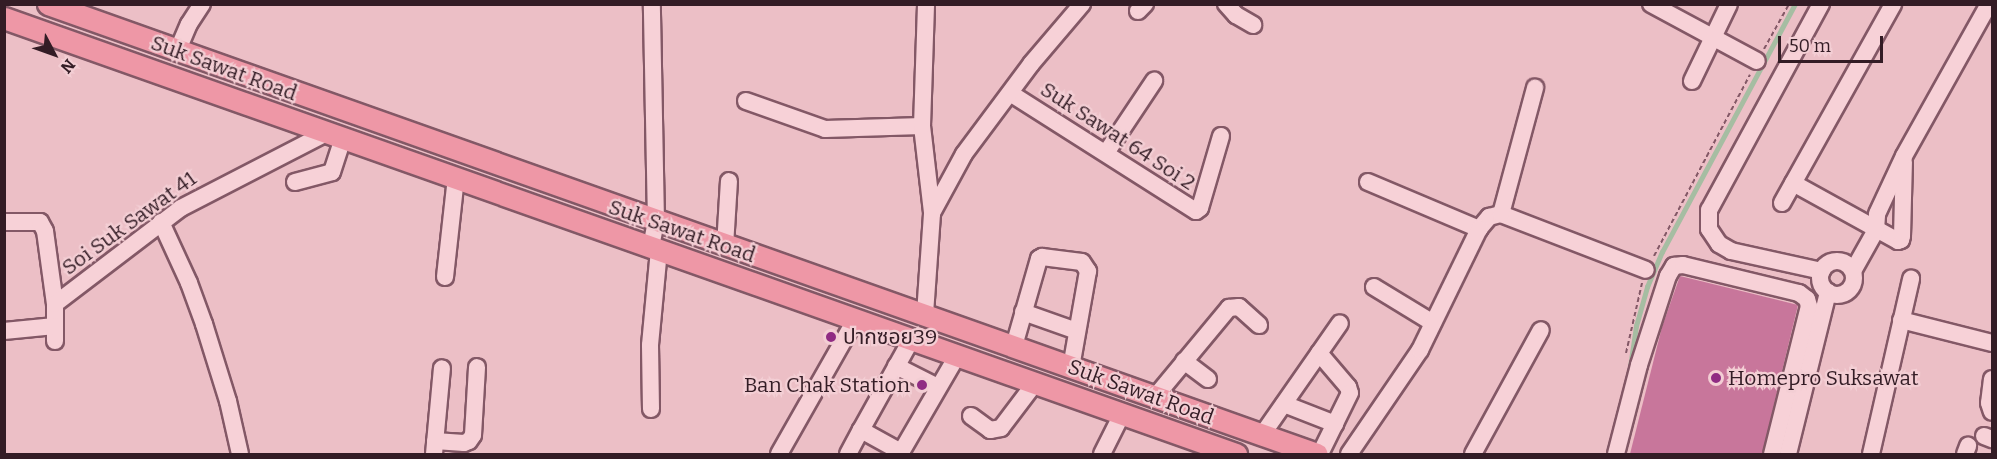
<!DOCTYPE html>
<html>
<head>
<meta charset="utf-8">
<style>
  body { margin:0 }
  #map { position:relative; width:1997px; height:459px; overflow:hidden; background:#ecbfc6; font-family:Bitter,"Noto Sans Thai",serif }
  div>[style] { position:absolute }
  .stream>* { height:4.5px; margin:-2.25px; padding:0 2.25px; transform-origin:2.25px; border-radius:2.25px; background:#a6bda2 }
  .building>* { inset:0; background:#c8769b }
  .path>* { height:2px; margin-top:-1px; transform-origin:0; background:repeating-linear-gradient(90deg,#835866 0 4.5px,transparent 0 7.5px) }
  .roads { filter:drop-shadow(2px 0 #835866) drop-shadow(-2px 0 #835866) drop-shadow(0 2px #835866) drop-shadow(0 -2px #835866) }
  .minor>* { height:16px; margin:-8px; padding:0 8px; transform-origin:8px; border-radius:8px; background:#f7d1d7 }
  .minor>.ring { margin:-8px; padding:0; box-sizing:content-box; background:none; border:16px solid #f7d1d7; border-radius:50% }
  .major>* { height:21px; margin:-10.5px; padding:0 10.5px; transform-origin:10.5px; border-radius:10.5px; background:#ee97a6 }
  .dots>* { width:16px; height:16px; translate:-50% -50%; box-sizing:border-box; border:3px solid #f3ced4; border-radius:50% }
  span { translate:-50% -50%; white-space:nowrap; text-align:center; line-height:1.15; -webkit-text-stroke:4.5px #f3ced4; paint-order:stroke }
  .street-label { font-size:21px; color:#331c25 }
  .poi-label { font-size:21px; color:#331c25 }
  .left { translate:0 -50%; text-align:left }
  .right { translate:-100% -50%; text-align:right }
  .frame { position:absolute; inset:0; border:6px solid #331c25; pointer-events:none }
  .north { position:absolute; left:24px; top:24px; width:60px; height:60px; -webkit-text-stroke:4px #f3ced4; paint-order:stroke; rotate:131deg; font-size:16px; font-weight:700; line-height:24px; text-align:center; color:#331c25 }
  .north::after { content:''; display:block; margin:auto; width:21px; height:27px; background:#331c25; clip-path:polygon(50% 0,100% 100%,50% 72%,0 100%) }
  .scale { position:absolute; left:1778px; top:36px; width:105px; height:27px; box-sizing:border-box; border:3px solid #331c25; border-top:0; padding-left:8px; font-size:18px; line-height:21px; white-space:nowrap; color:#331c25; -webkit-text-stroke:4px #f3ced4; paint-order:stroke }
</style>
</head>
<body>
<div id="map">
  <div class="stream">
    <i style="left:1629px;top:374px;width:49px;rotate:-81.7deg"></i>
    <i style="left:1636px;top:326px;width:41px;rotate:-74.2deg"></i>
    <i style="left:1647px;top:287px;width:38px;rotate:-67deg"></i>
    <i style="left:1662px;top:252px;width:281px;rotate:-61.8deg"></i>
  </div>
  <div class="building">
    <i style="clip-path:polygon(1680px 276px,1798px 305px,1762px 454px,1630px 454px,1662px 327px)"></i>
  </div>
  <div class="path">
    <i style="left:1764px;top:49px;width:51px;rotate:-60.9deg"></i>
    <i style="left:1654px;top:256px;width:205px;rotate:-62.1deg"></i>
    <i style="left:1626px;top:353px;width:72px;rotate:-77.1deg"></i>
  </div>
  <div class="roads">
    <div class="minor">
      <i style="left:1226px;top:4px;width:15px;rotate:48deg"></i>
      <i style="left:1236px;top:15px;width:20px;rotate:30deg"></i>
      <i style="left:1651px;top:4px;width:120px;rotate:28.3deg"></i>
      <i style="left:1821px;top:4px;width:234px;rotate:118.5deg"></i>
      <i style="left:1709px;top:210px;width:19px;rotate:90deg"></i>
      <i style="left:1709px;top:229px;width:18px;rotate:56deg"></i>
      <i style="left:1719px;top:244px;width:14px;rotate:30deg"></i>
      <i style="left:1731px;top:251px;width:93px;rotate:12.4deg"></i>
      <i style="left:1138px;top:11px;width:10px;rotate:-45deg"></i>
      <i style="left:177px;top:52px;width:30px;rotate:-67deg"></i>
      <i style="left:189px;top:24px;width:24px;rotate:-57deg"></i>
      <i style="left:1692px;top:81px;width:85px;rotate:-64.3deg"></i>
      <i style="left:1010px;top:93px;width:220px;rotate:32.4deg"></i>
      <i style="left:1196px;top:211px;width:5px;rotate:-37deg"></i>
      <i style="left:1200px;top:208px;width:75px;rotate:-73.7deg"></i>
      <i style="left:746px;top:101px;width:84px;rotate:19.5deg"></i>
      <i style="left:825px;top:129px;width:97px;rotate:-1.8deg"></i>
      <i style="left:922px;top:126px;width:88px;rotate:83.4deg"></i>
      <i style="left:922px;top:126px;width:122px;rotate:-88.1deg"></i>
      <i style="left:1106px;top:153px;width:87px;rotate:-56.3deg"></i>
      <i style="left:295px;top:182px;width:38px;rotate:-15deg"></i>
      <i style="left:332px;top:172px;width:36px;rotate:-72deg"></i>
      <i style="left:1368px;top:182px;width:121px;rotate:22.9deg"></i>
      <i style="left:1479px;top:229px;width:16px;rotate:-50deg"></i>
      <i style="left:1489px;top:217px;width:12px;rotate:-14deg"></i>
      <i style="left:1501px;top:214px;width:155px;rotate:21.1deg"></i>
      <i style="left:1793px;top:183px;width:120px;rotate:28.9deg"></i>
      <i style="left:1898px;top:241px;width:3px;rotate:-18deg"></i>
      <i style="left:1901px;top:240px;width:4px;rotate:-76deg"></i>
      <i style="left:1902px;top:236px;width:74px;rotate:-88.5deg"></i>
      <i style="left:1782px;top:203px;width:228px;rotate:-60.8deg"></i>
      <i style="left:1501px;top:214px;width:131px;rotate:-74.9deg"></i>
      <i style="left:4px;top:222px;width:36px"></i>
      <i style="left:40px;top:222px;width:10px;rotate:61deg"></i>
      <i style="left:45px;top:231px;width:74px;rotate:82.2deg"></i>
      <i style="left:55px;top:304px;width:37px;rotate:90deg"></i>
      <i style="left:161px;top:222px;width:67px;rotate:65.3deg"></i>
      <i style="left:189px;top:283px;width:44px;rotate:69.9deg"></i>
      <i style="left:204px;top:324px;width:81px;rotate:72.7deg"></i>
      <i style="left:228px;top:401px;width:54px;rotate:77.2deg"></i>
      <i style="left:725px;top:246px;width:65px;rotate:-86.5deg"></i>
      <i style="left:651px;top:247px;width:25px;rotate:-79deg"></i>
      <i style="left:656px;top:222px;width:218px;rotate:-91.1deg"></i>
      <i class="ring" style="left:1820px;top:261px;width:18px;height:18px"></i>
      <i style="left:1853px;top:271px;width:47px;rotate:-60.7deg"></i>
      <i style="left:1876px;top:230px;width:16px;rotate:-86deg"></i>
      <i style="left:1877px;top:214px;width:64px;rotate:-65deg"></i>
      <i style="left:1904px;top:156px;width:174px;rotate:-60.8deg"></i>
      <i style="left:445px;top:277px;width:100px;rotate:-83.7deg"></i>
      <i style="left:1374px;top:287px;width:69px;rotate:31.4deg"></i>
      <i style="left:55px;top:304px;width:158px;rotate:-37.3deg"></i>
      <i style="left:181px;top:208px;width:165px;rotate:-27.3deg"></i>
      <i style="left:1023px;top:312px;width:57px;rotate:19.4deg"></i>
      <i style="left:925px;top:314px;width:101px;rotate:-86deg"></i>
      <i style="left:932px;top:213px;width:67px;rotate:-61.5deg"></i>
      <i style="left:964px;top:154px;width:112px;rotate:-53.3deg"></i>
      <i style="left:1031px;top:64px;width:79px;rotate:-49.6deg"></i>
      <i style="left:1901px;top:320px;width:94px;rotate:14.2deg"></i>
      <i style="left:4px;top:331px;width:51px;rotate:-5.6deg"></i>
      <i style="left:1014px;top:346px;width:91px;rotate:-74deg"></i>
      <i style="left:1039px;top:259px;width:4px;rotate:-34deg"></i>
      <i style="left:1042px;top:257px;width:40px;rotate:7.1deg"></i>
      <i style="left:1082px;top:262px;width:11px;rotate:56deg"></i>
      <i style="left:1088px;top:271px;width:97px;rotate:100deg"></i>
      <i style="left:1319px;top:353px;width:45px;rotate:49.5deg"></i>
      <i style="left:1348px;top:387px;width:6px;rotate:72deg"></i>
      <i style="left:1350px;top:393px;width:68px;rotate:116.2deg"></i>
      <i style="left:1184px;top:361px;width:30px;rotate:37deg"></i>
      <i style="left:896px;top:366px;width:47px;rotate:26.6deg"></i>
      <i style="left:1992px;top:379px;width:24px;rotate:97deg"></i>
      <i style="left:1989px;top:403px;width:9px;rotate:72deg"></i>
      <i style="left:1155px;top:397px;width:116px;rotate:-50.3deg"></i>
      <i style="left:1229px;top:308px;width:10px;rotate:-6deg"></i>
      <i style="left:1239px;top:307px;width:27px;rotate:42deg"></i>
      <i style="left:1284px;top:404px;width:55px;rotate:21.4deg"></i>
      <i style="left:651px;top:409px;width:64px;rotate:-90.9deg"></i>
      <i style="left:650px;top:345px;width:95px;rotate:-84.6deg"></i>
      <i style="left:971px;top:416px;width:24px;rotate:36deg"></i>
      <i style="left:990px;top:430px;width:11px;rotate:-10deg"></i>
      <i style="left:1001px;top:428px;width:56px;rotate:-52.9deg"></i>
      <i style="left:1262px;top:435px;width:136px;rotate:-55.1deg"></i>
      <i style="left:1984px;top:436px;width:9px;rotate:21deg"></i>
      <i style="left:435px;top:441px;width:29px;rotate:4deg"></i>
      <i style="left:464px;top:443px;width:5px;rotate:-22deg"></i>
      <i style="left:469px;top:441px;width:7px;rotate:-56deg"></i>
      <i style="left:473px;top:435px;width:68px;rotate:-86.6deg"></i>
      <i style="left:901px;top:452px;width:46px;rotate:-151.2deg"></i>
      <i style="left:861px;top:430px;width:103px;rotate:-60.9deg"></i>
      <i style="left:434px;top:454px;width:86px;rotate:-84.7deg"></i>
      <i style="left:779px;top:454px;width:154px;rotate:-60.4deg"></i>
      <i style="left:848px;top:454px;width:27px;rotate:-62deg"></i>
      <i style="left:900px;top:454px;width:113px;rotate:-59.8deg"></i>
      <i style="left:1102px;top:454px;width:45px;rotate:-63.4deg"></i>
      <i style="left:1349px;top:454px;width:126px;rotate:-55.7deg"></i>
      <i style="left:1420px;top:350px;width:135px;rotate:-64deg"></i>
      <i style="left:1473px;top:454px;width:141px;rotate:-61.3deg"></i>
      <i style="left:1616px;top:454px;width:92px;rotate:-75.5deg"></i>
      <i style="left:1639px;top:365px;width:94px;rotate:-72deg"></i>
      <i style="left:1668px;top:276px;width:12px;rotate:-59deg"></i>
      <i style="left:1674px;top:266px;width:9px;rotate:-6deg"></i>
      <i style="left:1683px;top:265px;width:119px;rotate:13.6deg"></i>
      <i style="left:1799px;top:293px;width:10px;rotate:37deg"></i>
      <i style="left:1807px;top:299px;width:7px;rotate:74deg"></i>
      <i style="left:1809px;top:306px;width:153px;rotate:104deg"></i>
      <i style="left:1788px;top:454px;width:167px;rotate:-76.1deg"></i>
      <i style="left:1871px;top:454px;width:180px;rotate:-77.1deg"></i>
      <i style="left:1965px;top:454px;width:9px;rotate:-69deg"></i>
    </div>
    <div class="major">
      <i style="left:48px;top:4px;width:1346px;rotate:19.53deg"></i>
      <i style="left:4px;top:18px;width:1307px;rotate:19.49deg"></i>
    </div>
  </div>
  <div class="dots">
    <i style="left:831px;top:337px;background:#902b83"></i>
    <i style="left:1716px;top:378px;background:#902b83"></i>
    <i style="left:922px;top:385px;background:#902b83"></i>
  </div>
  <div class="street-label">
    <span style="left:224px;top:68px;rotate:20deg">Suk Sawat Road</span>
    <span style="left:1118px;top:136px;rotate:33deg">Suk Sawat 64 Soi 2</span>
    <span style="left:129px;top:223px;rotate:-36deg">Soi Suk Sawat 41</span>
    <span style="left:682px;top:231px;rotate:19deg">Suk Sawat Road</span>
    <span style="left:1141px;top:392px;rotate:20deg">Suk Sawat Road</span>
  </div>
  <div class="poi-label">
    <span class="left" style="left:843px;top:337px">ปากซอย39</span>
    <span class="left" style="left:1728px;top:378px">Homepro Suksawat</span>
    <span class="right" style="left:910px;top:385px">Ban Chak Station</span>
  </div>
  <div class="frame"></div>
  <div class="north">N</div>
  <div class="scale">50 m</div>
</div>
</body>
</html>
